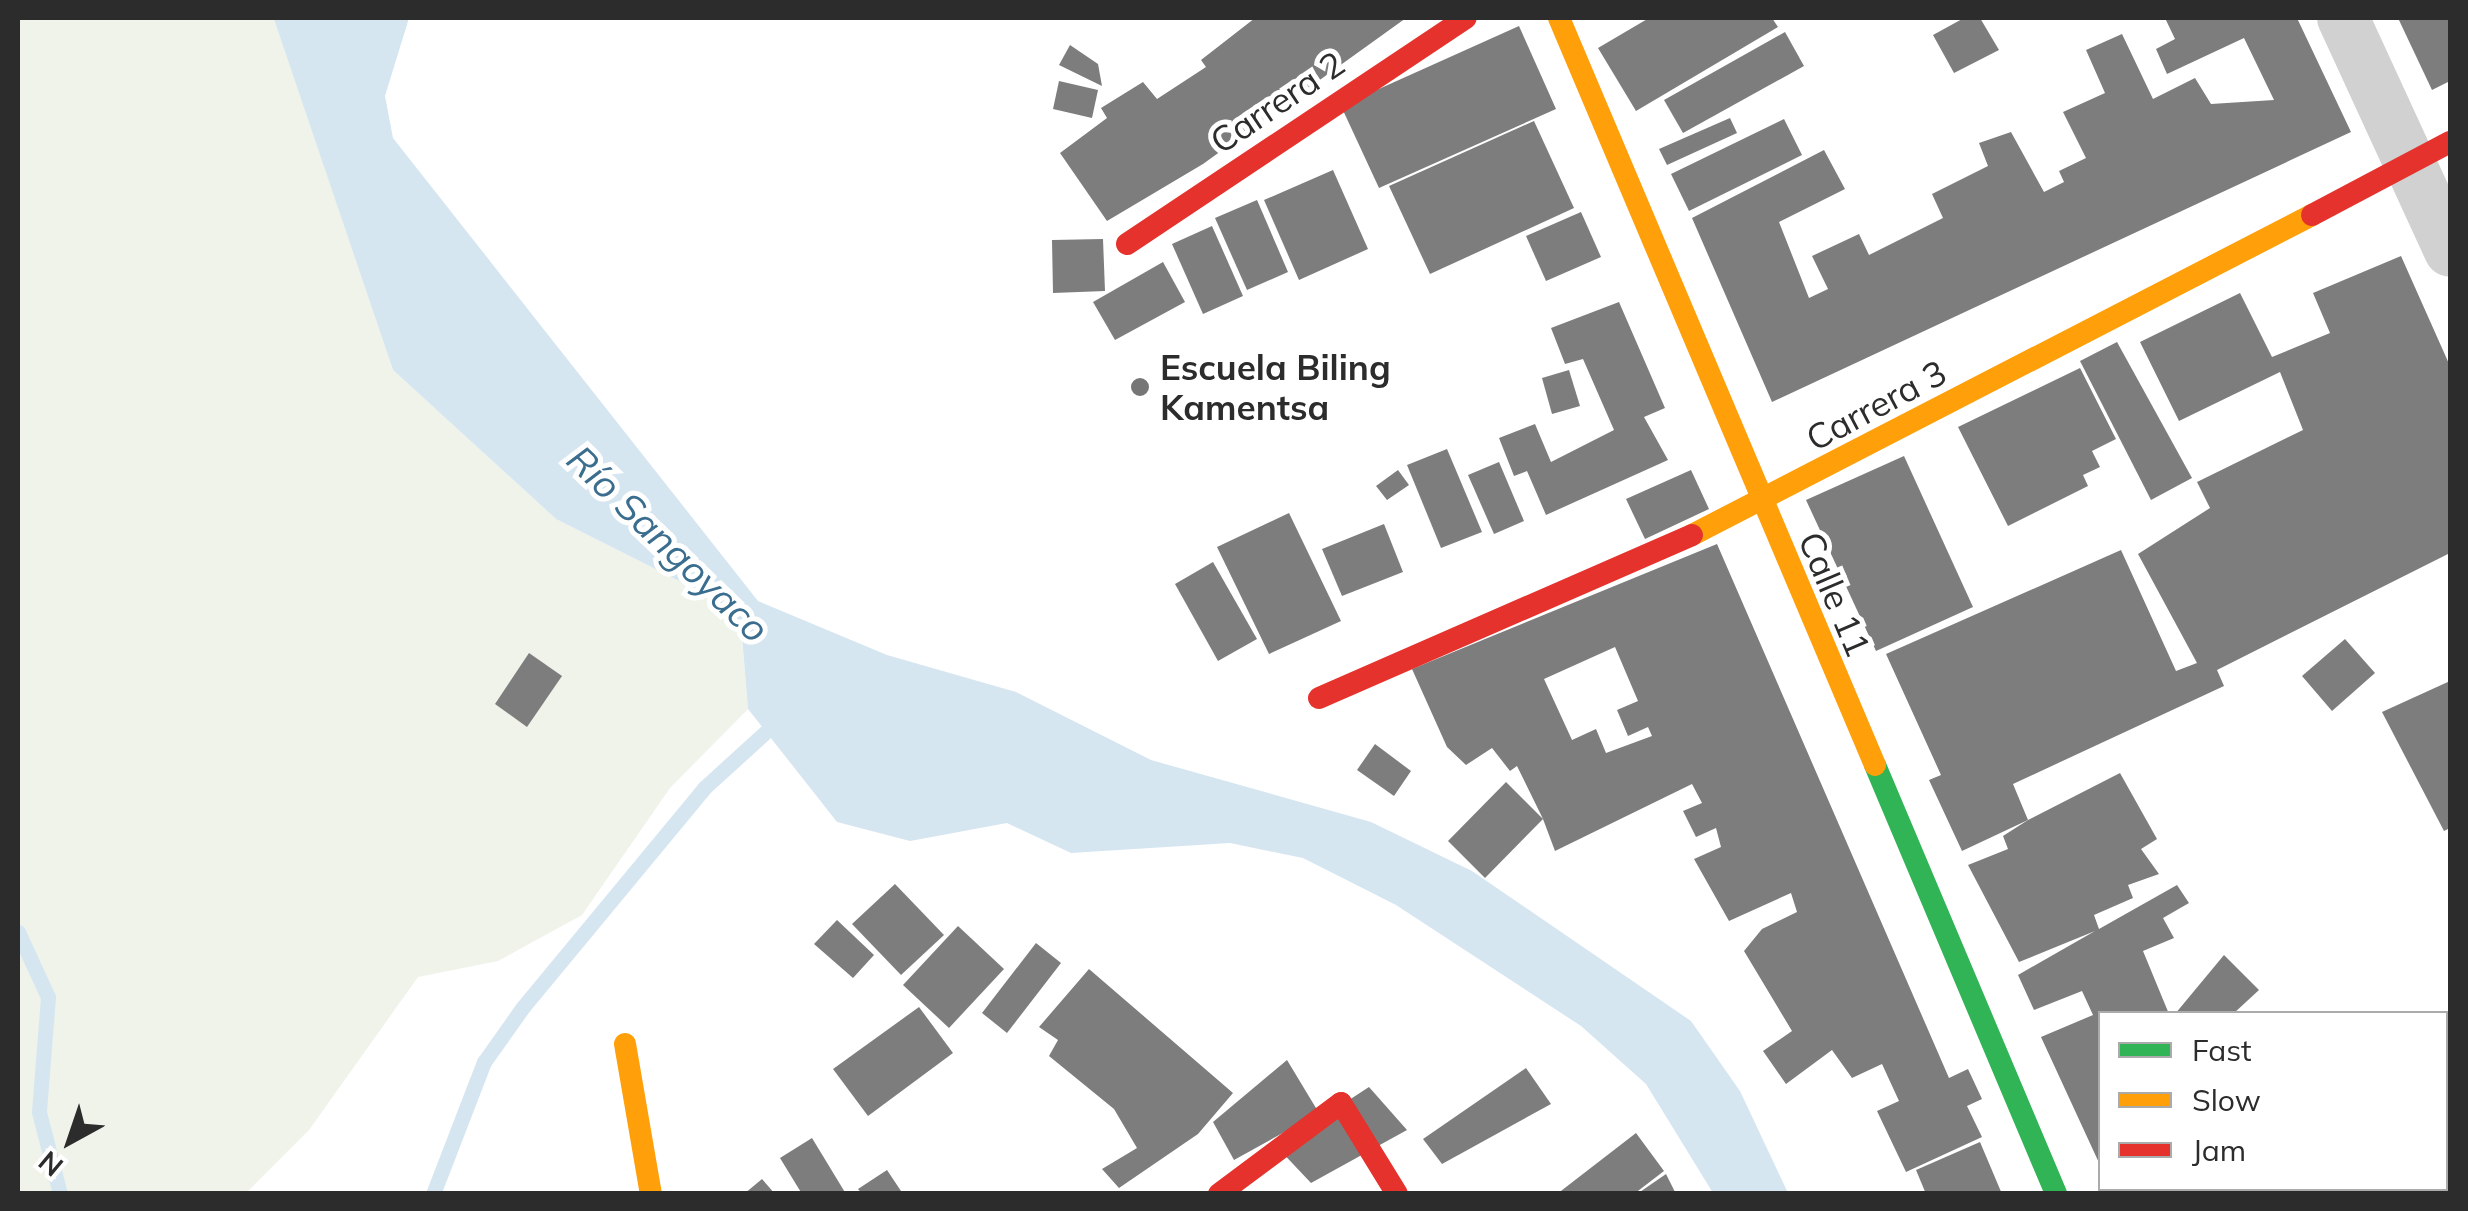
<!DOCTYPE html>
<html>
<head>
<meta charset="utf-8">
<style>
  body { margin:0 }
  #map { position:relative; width:2468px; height:1211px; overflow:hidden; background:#fff; font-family:Mulish,sans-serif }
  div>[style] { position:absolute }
  .green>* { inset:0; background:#eff3ea }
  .water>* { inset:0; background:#d6e6f1 }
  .stream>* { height:15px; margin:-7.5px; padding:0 7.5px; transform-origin:7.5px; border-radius:7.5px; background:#d6e6f1 }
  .building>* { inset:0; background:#7d7d7d }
  .street>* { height:52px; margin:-26px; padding:0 26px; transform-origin:26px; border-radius:26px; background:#d1d1d1 }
  .fast>* { height:22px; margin:-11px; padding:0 11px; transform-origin:11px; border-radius:11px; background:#30b455 }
  .slow>* { height:22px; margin:-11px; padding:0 11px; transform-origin:11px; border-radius:11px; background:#ff9f0a }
  .jam>* { height:22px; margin:-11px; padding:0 11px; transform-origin:11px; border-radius:11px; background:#e5322d }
  .dots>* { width:28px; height:28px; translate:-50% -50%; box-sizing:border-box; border:5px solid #fff; border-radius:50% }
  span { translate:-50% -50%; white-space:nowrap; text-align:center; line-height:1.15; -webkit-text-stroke:10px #fff; paint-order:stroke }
  .street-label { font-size:35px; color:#2c2c2c }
  .poi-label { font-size:35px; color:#2c2c2c; font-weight:700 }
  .left { translate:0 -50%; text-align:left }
  .water-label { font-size:38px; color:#3a6d8e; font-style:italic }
  .frame { position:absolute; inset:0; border:20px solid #2c2c2c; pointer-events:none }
  .legend { position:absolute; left:2098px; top:1011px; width:350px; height:180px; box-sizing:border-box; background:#fff; border:2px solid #ababab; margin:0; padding:12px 18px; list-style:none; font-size:30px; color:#2c2c2c }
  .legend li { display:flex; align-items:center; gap:20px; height:50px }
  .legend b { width:50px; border:2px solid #ababab }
  .north { position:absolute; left:20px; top:1091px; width:100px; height:100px; -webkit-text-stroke:8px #fff; paint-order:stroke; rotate:220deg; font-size:28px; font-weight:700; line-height:40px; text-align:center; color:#2c2c2c }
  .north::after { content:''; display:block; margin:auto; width:35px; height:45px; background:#2c2c2c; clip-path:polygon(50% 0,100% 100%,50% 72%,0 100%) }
</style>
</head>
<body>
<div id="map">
  <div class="green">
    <i style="clip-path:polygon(18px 18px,275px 18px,393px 370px,556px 519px,711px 597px,741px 626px,748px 709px,670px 788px,582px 915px,498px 961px,418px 977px,309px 1130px,246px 1193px,18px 1193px)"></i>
  </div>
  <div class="water">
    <i style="clip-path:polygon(409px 18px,385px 96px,393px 138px,758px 601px,887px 655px,1016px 692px,1151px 760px,1371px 822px,1472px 871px,1691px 1021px,1740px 1091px,1788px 1193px,1713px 1193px,1646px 1084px,1581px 1026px,1396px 905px,1303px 858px,1230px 843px,1071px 853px,1007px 823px,910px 841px,837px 822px,748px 709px,741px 625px,711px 597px,556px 519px,393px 370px,274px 19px)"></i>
  </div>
  <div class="stream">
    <i style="left:18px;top:932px;width:72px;rotate:65.2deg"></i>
    <i style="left:48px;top:997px;width:115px;rotate:94.5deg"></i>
    <i style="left:39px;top:1112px;width:85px;rotate:75.6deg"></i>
    <i style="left:433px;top:1194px;width:142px;rotate:-68.9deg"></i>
    <i style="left:484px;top:1062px;width:67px;rotate:-54.7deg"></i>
    <i style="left:523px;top:1007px;width:284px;rotate:-50.4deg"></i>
    <i style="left:704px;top:788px;width:104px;rotate:-42.3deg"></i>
  </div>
  <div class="building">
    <i style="clip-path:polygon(1255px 18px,1406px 18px,1203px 164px,1107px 221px,1060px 153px,1107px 118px,1101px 108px,1143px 82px,1157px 99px,1206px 67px,1201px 60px)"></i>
    <i style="clip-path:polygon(1649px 18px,1772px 18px,1778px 27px,1636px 111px,1598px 48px)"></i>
    <i style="clip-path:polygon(1964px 18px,1980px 18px,1999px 50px,1954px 73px,1933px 35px)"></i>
    <i style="clip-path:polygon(2165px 18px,2297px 18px,2351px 132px,1772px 402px,1692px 218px,1824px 150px,1845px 189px,1779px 222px,1809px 298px,1828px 289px,1812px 256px,1859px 234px,1869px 255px,1943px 218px,1932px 194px,1988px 166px,1979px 143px,2011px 132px,2044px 192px,2064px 182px,2059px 171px,2086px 158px,2063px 112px,2105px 93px,2086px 50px,2122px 34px,2153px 99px,2195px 78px,2211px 104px,2274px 100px,2244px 38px,2167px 74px,2156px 49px,2175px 39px)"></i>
    <i style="clip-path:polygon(2398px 18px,2450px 18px,2450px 81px,2432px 90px)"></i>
    <i style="clip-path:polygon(1519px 26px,1556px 109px,1379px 188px,1341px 106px)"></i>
    <i style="clip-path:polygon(1785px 32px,1804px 66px,1683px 133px,1664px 100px)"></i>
    <i style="clip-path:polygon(1070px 45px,1098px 64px,1102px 86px,1059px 65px)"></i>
    <i style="clip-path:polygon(1059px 81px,1098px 90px,1092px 118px,1053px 109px)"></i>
    <i style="clip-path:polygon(1730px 118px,1737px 133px,1667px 165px,1659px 149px)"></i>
    <i style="clip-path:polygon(1784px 119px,1802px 155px,1689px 211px,1671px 174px)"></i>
    <i style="clip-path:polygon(1534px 121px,1574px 208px,1430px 274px,1389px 186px)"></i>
    <i style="clip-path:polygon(1333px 170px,1368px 249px,1299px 280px,1264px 200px)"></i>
    <i style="clip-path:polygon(1257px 200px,1288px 272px,1247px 290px,1215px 218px)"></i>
    <i style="clip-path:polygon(1581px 212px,1601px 257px,1546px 281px,1526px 236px)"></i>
    <i style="clip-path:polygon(1212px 226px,1243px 296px,1203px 314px,1172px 244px)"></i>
    <i style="clip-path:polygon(1103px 239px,1105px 291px,1053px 293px,1052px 240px)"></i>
    <i style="clip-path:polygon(2401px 256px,2450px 366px,2450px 553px,2217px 670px,2224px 686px,2013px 784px,2028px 820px,1962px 851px,1929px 780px,1941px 775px,1886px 654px,2121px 550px,2176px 671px,2197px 663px,2138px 554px,2210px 508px,2197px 482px,2303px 430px,2280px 372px,2179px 421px,2140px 342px,2240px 293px,2272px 357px,2330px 333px,2313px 293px)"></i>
    <i style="clip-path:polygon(1163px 262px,1185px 302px,1115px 340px,1093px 302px)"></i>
    <i style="clip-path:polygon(1619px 302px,1665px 408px,1644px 417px,1668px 460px,1546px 515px,1527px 471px,1514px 476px,1499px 438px,1535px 424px,1551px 462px,1614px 430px,1583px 359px,1565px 364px,1551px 328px)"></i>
    <i style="clip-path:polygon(2117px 342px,2192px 478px,2151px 500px,2080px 361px)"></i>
    <i style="clip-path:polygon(2080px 368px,2116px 439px,2092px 451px,2100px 467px,2083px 475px,2088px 486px,2008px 526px,1958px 427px)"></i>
    <i style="clip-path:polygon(1569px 370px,1580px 406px,1552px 414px,1542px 378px)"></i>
    <i style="clip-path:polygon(1447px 449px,1482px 532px,1441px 548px,1407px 465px)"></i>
    <i style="clip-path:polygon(1904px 456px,1973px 607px,1876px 651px,1806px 500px)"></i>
    <i style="clip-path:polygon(1499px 462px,1524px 521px,1494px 534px,1468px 475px)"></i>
    <i style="clip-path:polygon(1398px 470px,1409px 485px,1387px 500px,1376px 486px)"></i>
    <i style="clip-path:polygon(1691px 470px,1709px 509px,1645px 539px,1626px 499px)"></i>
    <i style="clip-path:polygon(1289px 513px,1341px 621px,1269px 654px,1217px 547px)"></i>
    <i style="clip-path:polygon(1384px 524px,1403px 572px,1342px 596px,1322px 549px)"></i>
    <i style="clip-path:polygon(evenodd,1717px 544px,1949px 1078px,1968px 1069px,1982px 1099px,1967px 1106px,1982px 1137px,1906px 1172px,1877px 1111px,1899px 1101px,1882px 1064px,1852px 1078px,1832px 1050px,1786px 1084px,1763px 1051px,1792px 1031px,1744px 951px,1762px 929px,1797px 912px,1791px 893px,1729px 921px,1694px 859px,1721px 847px,1716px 828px,1696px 837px,1683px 811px,1702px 803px,1692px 784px,1555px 851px,1543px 819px,1485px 878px,1448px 841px,1506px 782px,1543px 819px,1517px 766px,1510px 771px,1492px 748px,1466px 765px,1447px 747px,1412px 669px,1717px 544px,1615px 647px,1638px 701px,1617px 710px,1628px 736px,1648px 727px,1652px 736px,1606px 753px,1596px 729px,1572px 740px,1544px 679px,1615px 647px)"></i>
    <i style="clip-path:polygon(1213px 562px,1257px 639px,1218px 661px,1175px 584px)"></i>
    <i style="clip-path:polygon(2345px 639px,2375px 673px,2332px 711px,2302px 676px)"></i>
    <i style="clip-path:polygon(529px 653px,562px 676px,527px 727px,495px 704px)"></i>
    <i style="clip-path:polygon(2450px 681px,2450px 828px,2444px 831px,2382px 712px)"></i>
    <i style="clip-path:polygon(1375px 744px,1411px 771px,1394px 796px,1357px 770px)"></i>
    <i style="clip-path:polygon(2120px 773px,2157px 839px,2141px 849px,2159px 874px,2128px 885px,2133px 898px,2094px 915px,2099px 929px,2177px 885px,2189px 903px,2163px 918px,2174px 938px,2143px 951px,2169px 1014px,2100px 1014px,2100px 1165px,2041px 1037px,2093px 1015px,2082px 991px,2034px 1010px,2018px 975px,2095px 931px,2019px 962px,1968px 865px,2008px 849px,2003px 836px,2028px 820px)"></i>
    <i style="clip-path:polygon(895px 884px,944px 935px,901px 975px,852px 924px)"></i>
    <i style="clip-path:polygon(837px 920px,874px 955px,853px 978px,814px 944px)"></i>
    <i style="clip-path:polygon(958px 926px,1004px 969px,949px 1028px,903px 985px)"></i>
    <i style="clip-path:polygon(1036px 943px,1061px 963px,1007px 1033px,982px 1013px)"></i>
    <i style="clip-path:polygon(2224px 955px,2259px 990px,2233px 1014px,2175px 1014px)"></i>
    <i style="clip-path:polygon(1089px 969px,1233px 1093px,1198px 1134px,1119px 1188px,1102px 1169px,1137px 1148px,1114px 1109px,1049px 1056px,1058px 1040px,1039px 1027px)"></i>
    <i style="clip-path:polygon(919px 1007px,953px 1053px,868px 1116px,833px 1069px)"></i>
    <i style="clip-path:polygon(1287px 1060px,1319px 1113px,1234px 1160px,1213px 1122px)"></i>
    <i style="clip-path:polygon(1526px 1068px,1551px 1104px,1442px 1164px,1423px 1139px)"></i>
    <i style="clip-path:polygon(1369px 1087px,1407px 1130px,1311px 1183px,1277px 1147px)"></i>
    <i style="clip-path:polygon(1636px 1133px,1664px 1171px,1634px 1194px,1557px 1194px)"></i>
    <i style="clip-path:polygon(812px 1138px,846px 1194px,802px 1194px,780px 1158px)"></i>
    <i style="clip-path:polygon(1980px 1142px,2002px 1194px,1926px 1194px,1916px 1170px)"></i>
    <i style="clip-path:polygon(887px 1170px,903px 1194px,862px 1194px,858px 1189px)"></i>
    <i style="clip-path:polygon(1666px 1174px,1676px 1194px,1637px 1194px)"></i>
    <i style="clip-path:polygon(762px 1179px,775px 1194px,744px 1194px)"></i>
    <i style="clip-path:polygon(2104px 1188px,2286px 1188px,2275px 1194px)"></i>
  </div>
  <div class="street">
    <i style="left:2343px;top:18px;width:256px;rotate:65.3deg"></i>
  </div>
  <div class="fast">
    <i style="left:1875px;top:765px;width:466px;rotate:67.1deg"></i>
  </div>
  <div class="slow">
    <i style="left:1559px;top:18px;width:811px;rotate:67.07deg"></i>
    <i style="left:1692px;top:535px;width:698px;rotate:-27.3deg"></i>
    <i style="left:625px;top:1044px;width:152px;rotate:80.2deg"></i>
  </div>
  <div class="jam">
    <i style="left:2312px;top:215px;width:156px;rotate:-27.9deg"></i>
    <i style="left:1127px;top:244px;width:407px;rotate:-33.7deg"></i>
    <i style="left:1319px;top:698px;width:407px;rotate:-23.6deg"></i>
    <i style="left:1219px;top:1194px;width:152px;rotate:-36.7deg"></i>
    <i style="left:1341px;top:1103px;width:107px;rotate:58.4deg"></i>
  </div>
  <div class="dots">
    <i style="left:1140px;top:387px;background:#767676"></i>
  </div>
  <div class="street-label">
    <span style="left:1277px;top:102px;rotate:-34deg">Carrera 2</span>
    <span style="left:1876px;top:405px;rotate:-28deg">Carrera 3</span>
    <span style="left:1835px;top:594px;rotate:67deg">Calle 11</span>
  </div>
  <div class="poi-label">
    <span class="left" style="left:1160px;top:387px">Escuela Biling<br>Kamentsa</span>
  </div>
  <div class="water-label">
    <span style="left:668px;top:544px;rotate:44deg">Río Sangoyaco</span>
  </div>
  <div class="frame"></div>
  <ul class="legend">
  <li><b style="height:12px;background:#30b455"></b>Fast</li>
  <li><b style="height:12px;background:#ff9f0a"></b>Slow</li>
  <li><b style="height:12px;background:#e5322d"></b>Jam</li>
  </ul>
  <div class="north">N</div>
</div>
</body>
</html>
